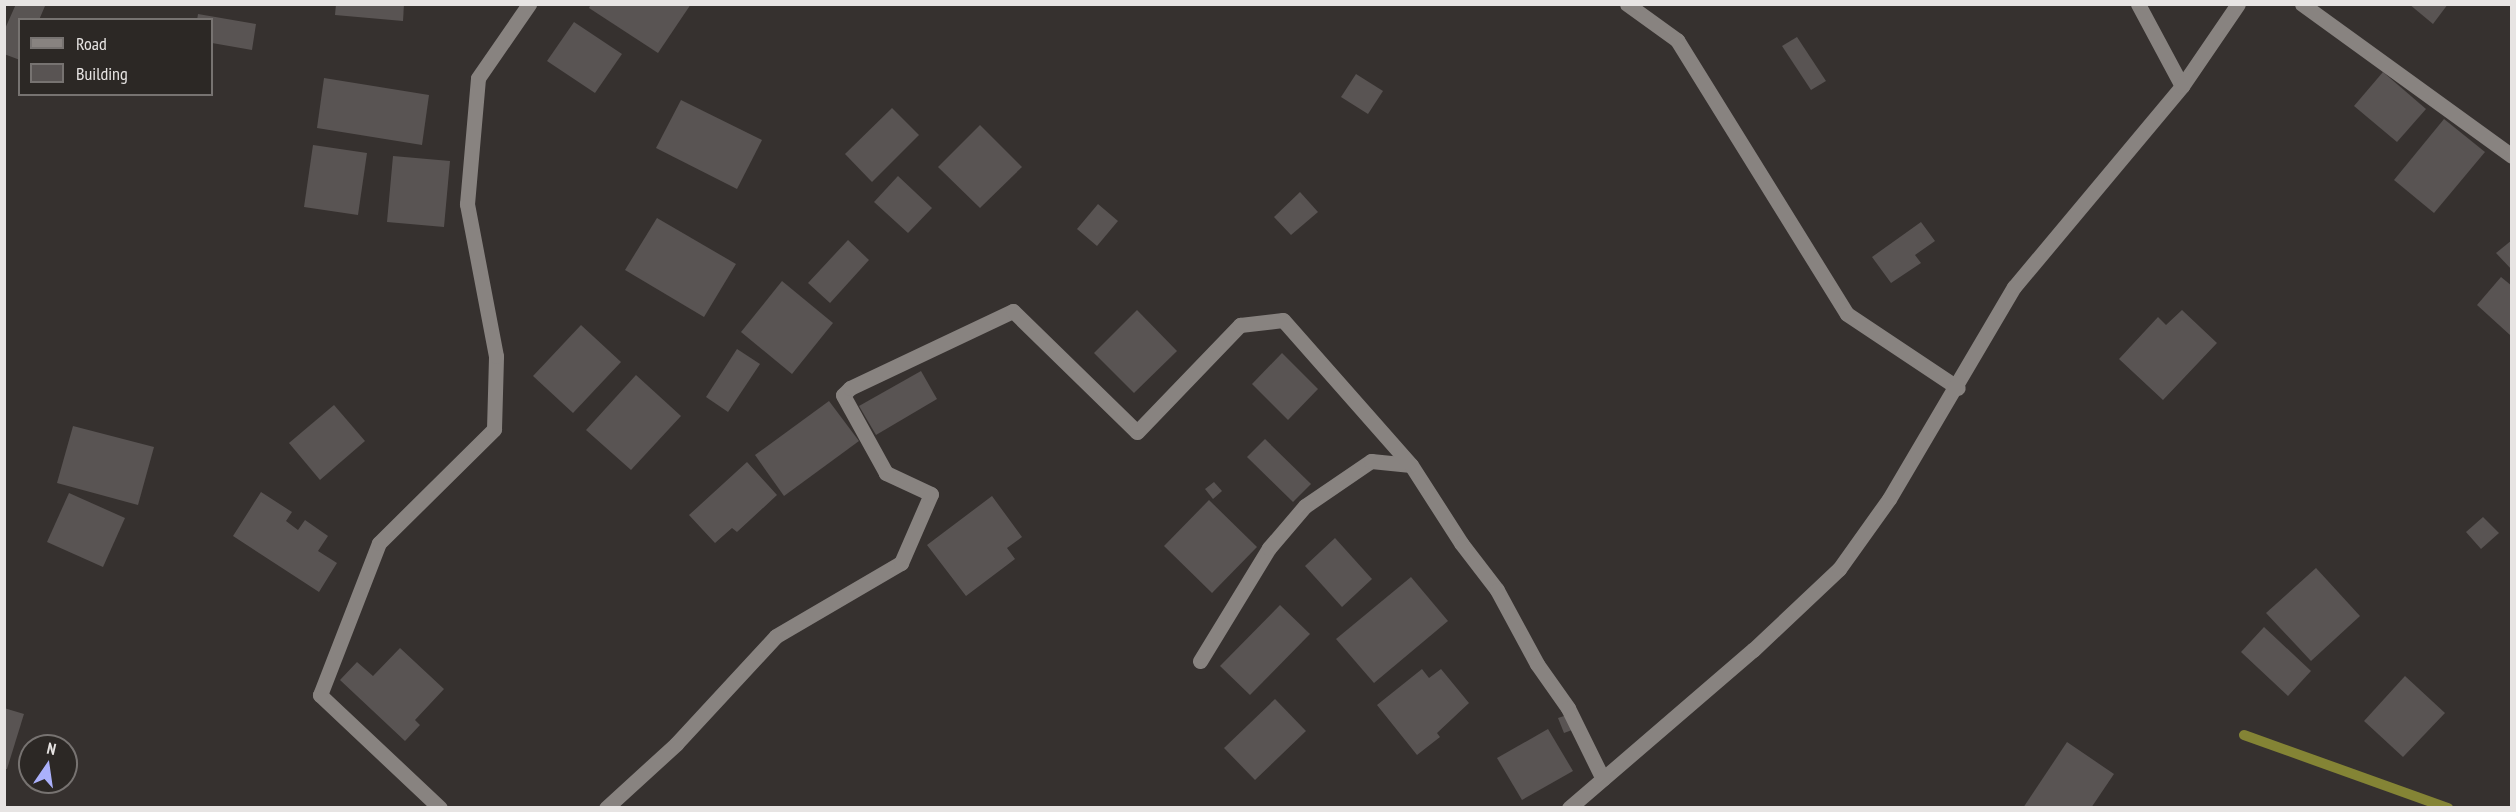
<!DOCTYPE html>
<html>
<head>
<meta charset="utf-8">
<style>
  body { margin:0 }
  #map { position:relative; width:2516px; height:812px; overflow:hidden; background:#36312f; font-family:"PT Sans Narrow",sans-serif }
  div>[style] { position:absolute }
  .stream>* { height:10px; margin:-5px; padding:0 5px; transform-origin:5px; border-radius:5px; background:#848435 }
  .building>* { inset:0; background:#595453 }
  .minor>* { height:15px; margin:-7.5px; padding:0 7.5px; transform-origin:7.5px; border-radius:7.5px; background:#888380 }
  span { translate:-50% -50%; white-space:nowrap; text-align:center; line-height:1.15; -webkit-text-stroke:4.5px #2c2825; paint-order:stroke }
  .frame { position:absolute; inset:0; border:6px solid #e7e4e3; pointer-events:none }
  .legend { position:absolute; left:18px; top:18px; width:195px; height:78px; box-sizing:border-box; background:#2c2825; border:2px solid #777371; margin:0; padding:8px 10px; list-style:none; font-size:18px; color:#e7e4e3 }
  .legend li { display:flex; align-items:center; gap:12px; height:30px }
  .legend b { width:30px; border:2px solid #777371 }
  .north { position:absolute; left:18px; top:734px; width:60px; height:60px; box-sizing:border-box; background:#2c2825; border:2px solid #777371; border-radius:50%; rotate:13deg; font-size:16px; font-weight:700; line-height:24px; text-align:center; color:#e7e4e3 }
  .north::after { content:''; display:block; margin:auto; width:21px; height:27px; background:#aab0fb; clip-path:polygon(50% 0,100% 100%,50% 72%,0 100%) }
</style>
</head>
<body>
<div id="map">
  <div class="stream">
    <i style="left:2244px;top:735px;width:217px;rotate:19.7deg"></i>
  </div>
  <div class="building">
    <i style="clip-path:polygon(16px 4px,45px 6px,39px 20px,20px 20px,20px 60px,4px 54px,4px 31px)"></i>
    <i style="clip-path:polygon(336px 4px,404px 4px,403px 21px,335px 15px)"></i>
    <i style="clip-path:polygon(591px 4px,691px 4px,658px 53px,589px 8px)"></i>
    <i style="clip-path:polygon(2409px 4px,2448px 4px,2433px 24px)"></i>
    <i style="clip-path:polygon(198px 14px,256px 24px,252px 50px,212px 43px,212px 20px,197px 20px)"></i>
    <i style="clip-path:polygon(574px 22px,622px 54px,595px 93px,547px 61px)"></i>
    <i style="clip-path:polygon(1797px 37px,1826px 81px,1811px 90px,1782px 46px)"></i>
    <i style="clip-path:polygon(2383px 72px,2426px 109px,2397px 142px,2354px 106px)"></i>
    <i style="clip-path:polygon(1356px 74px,1383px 91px,1368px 114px,1341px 97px)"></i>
    <i style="clip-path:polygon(324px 78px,429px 95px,422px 145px,317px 128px)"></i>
    <i style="clip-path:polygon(681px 100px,762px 140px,737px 189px,656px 148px)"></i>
    <i style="clip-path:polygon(892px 108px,919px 135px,872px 182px,845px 154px)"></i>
    <i style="clip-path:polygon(2444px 119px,2485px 152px,2434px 213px,2394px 180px)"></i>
    <i style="clip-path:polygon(980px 125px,1022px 167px,980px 208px,938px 167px)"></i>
    <i style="clip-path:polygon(313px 145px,367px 153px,358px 215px,304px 207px)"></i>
    <i style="clip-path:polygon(393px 156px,450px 161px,444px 227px,387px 222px)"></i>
    <i style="clip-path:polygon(898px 176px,932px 208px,908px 233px,874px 202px)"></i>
    <i style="clip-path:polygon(1300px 192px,1318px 212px,1291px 235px,1274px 217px)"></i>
    <i style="clip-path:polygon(1098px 204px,1118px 221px,1097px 246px,1077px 229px)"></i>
    <i style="clip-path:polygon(657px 218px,736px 264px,704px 317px,625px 270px)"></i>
    <i style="clip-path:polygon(1921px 222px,1935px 241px,1915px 255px,1921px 263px,1891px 283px,1872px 257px)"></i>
    <i style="clip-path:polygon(848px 240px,869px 260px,830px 303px,808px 283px)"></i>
    <i style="clip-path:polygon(2512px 240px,2512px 270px,2496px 253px)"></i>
    <i style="clip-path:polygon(2501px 277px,2512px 286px,2510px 335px,2477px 305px)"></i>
    <i style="clip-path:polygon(782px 281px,833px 323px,792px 374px,741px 332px)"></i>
    <i style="clip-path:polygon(1137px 310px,1177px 351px,1134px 393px,1094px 353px)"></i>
    <i style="clip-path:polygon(2182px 310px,2217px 343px,2163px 400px,2119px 359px,2158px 317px,2166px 325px)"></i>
    <i style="clip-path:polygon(581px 325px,621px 362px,573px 413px,533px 376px)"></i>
    <i style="clip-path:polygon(737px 349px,760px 364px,728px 412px,706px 397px)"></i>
    <i style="clip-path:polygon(1282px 353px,1318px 389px,1288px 420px,1252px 384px)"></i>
    <i style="clip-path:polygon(921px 371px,937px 399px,876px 435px,859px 406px)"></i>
    <i style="clip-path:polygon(636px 375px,681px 416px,631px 470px,586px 430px)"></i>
    <i style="clip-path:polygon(829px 401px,859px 441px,784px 496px,755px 455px)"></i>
    <i style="clip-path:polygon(334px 405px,365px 441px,320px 480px,289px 443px)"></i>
    <i style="clip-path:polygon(73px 426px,154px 447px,138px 505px,57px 483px)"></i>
    <i style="clip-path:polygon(1265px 439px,1311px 484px,1293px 502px,1247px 457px)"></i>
    <i style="clip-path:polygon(747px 462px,777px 495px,737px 532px,732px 528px,715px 543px,689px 515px)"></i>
    <i style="clip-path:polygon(1214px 482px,1222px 491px,1213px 499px,1205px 489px)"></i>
    <i style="clip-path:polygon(261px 492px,292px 512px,286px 521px,298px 530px,305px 520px,328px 536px,318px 551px,337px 563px,319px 592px,233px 536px)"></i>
    <i style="clip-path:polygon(69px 493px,125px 518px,103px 567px,47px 542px)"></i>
    <i style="clip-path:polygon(992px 496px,1022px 537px,1007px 548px,1015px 559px,966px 596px,927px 545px)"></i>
    <i style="clip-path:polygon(1209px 500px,1257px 547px,1212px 593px,1164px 546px)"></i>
    <i style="clip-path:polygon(2483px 517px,2499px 533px,2481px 549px,2466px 532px)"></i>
    <i style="clip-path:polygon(1335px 538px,1372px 579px,1342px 607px,1305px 566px)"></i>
    <i style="clip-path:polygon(2316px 568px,2360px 616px,2311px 661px,2266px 613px)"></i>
    <i style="clip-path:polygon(1411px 577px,1448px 621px,1374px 683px,1336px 639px)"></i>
    <i style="clip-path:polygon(1280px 605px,1310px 634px,1250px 695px,1220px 666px)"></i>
    <i style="clip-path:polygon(2264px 627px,2311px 671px,2288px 696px,2241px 652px)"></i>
    <i style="clip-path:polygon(400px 648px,444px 689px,415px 720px,420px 725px,405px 741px,340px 680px,357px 662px,373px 676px)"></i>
    <i style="clip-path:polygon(1422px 669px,1429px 678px,1441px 669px,1469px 703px,1437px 733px,1440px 737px,1417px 755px,1377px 705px)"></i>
    <i style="clip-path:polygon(2405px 676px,2445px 713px,2403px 757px,2364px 721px)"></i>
    <i style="clip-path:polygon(1275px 699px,1306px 731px,1255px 780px,1224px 748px)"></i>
    <i style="clip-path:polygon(4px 708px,24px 714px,7px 769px,4px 769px)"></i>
    <i style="clip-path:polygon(1567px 715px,1572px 730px,1564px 733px,1558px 718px)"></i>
    <i style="clip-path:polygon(1548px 729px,1573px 771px,1522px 800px,1497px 758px)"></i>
    <i style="clip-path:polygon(2067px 742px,2114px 774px,2091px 808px,2023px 808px)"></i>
  </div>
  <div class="minor">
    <i style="left:1627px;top:4px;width:62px;rotate:35.8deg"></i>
    <i style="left:1677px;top:40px;width:322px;rotate:58.2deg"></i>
    <i style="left:1847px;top:314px;width:133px;rotate:33.7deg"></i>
    <i style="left:2138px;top:4px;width:93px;rotate:61.8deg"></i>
    <i style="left:2302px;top:4px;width:259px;rotate:35.9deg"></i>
    <i style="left:1200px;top:661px;width:132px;rotate:-58.6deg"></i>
    <i style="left:1269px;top:548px;width:55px;rotate:-49.4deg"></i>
    <i style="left:1305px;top:506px;width:80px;rotate:-34.3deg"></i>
    <i style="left:1371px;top:461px;width:40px;rotate:5.7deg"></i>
    <i style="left:1411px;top:465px;width:93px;rotate:57.3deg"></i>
    <i style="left:1461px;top:543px;width:59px;rotate:52.5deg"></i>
    <i style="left:1497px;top:590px;width:84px;rotate:61.6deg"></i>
    <i style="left:1537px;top:664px;width:54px;rotate:54.8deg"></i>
    <i style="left:1568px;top:708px;width:79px;rotate:63.8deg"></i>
    <i style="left:440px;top:808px;width:165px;rotate:-136.7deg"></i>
    <i style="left:320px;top:695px;width:163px;rotate:-68.8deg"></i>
    <i style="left:379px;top:543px;width:162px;rotate:-44.7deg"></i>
    <i style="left:494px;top:429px;width:73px;rotate:-88.4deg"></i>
    <i style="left:496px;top:356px;width:155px;rotate:-100.8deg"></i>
    <i style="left:467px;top:204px;width:126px;rotate:-85deg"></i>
    <i style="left:478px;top:78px;width:90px;rotate:-55.4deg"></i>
    <i style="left:606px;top:808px;width:95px;rotate:-42.4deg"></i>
    <i style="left:676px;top:744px;width:147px;rotate:-47.2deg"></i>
    <i style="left:776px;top:636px;width:145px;rotate:-30.3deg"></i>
    <i style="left:901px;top:563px;width:75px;rotate:-66.5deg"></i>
    <i style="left:931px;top:494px;width:50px;rotate:-155deg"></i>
    <i style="left:886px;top:473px;width:89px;rotate:-118.9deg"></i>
    <i style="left:843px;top:395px;width:10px;rotate:-45deg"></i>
    <i style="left:850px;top:388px;width:180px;rotate:-25.3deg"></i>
    <i style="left:1013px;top:311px;width:173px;rotate:44.3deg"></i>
    <i style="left:1137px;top:432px;width:149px;rotate:-46.1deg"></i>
    <i style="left:1240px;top:325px;width:43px;rotate:-6.6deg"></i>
    <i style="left:1283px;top:320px;width:193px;rotate:48.6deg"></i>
    <i style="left:1569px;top:808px;width:243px;rotate:-40.7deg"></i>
    <i style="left:1753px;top:650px;width:118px;rotate:-43.3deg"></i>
    <i style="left:1839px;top:569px;width:86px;rotate:-54.5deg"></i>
    <i style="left:1889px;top:499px;width:246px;rotate:-59.5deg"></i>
    <i style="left:2014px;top:287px;width:262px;rotate:-50.1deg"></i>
    <i style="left:2182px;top:86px;width:99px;rotate:-55.7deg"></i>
  </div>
  <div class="frame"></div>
  <ul class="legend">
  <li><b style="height:8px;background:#888380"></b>Road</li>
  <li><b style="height:16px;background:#595453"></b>Building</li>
  </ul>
  <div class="north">N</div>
</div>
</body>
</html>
